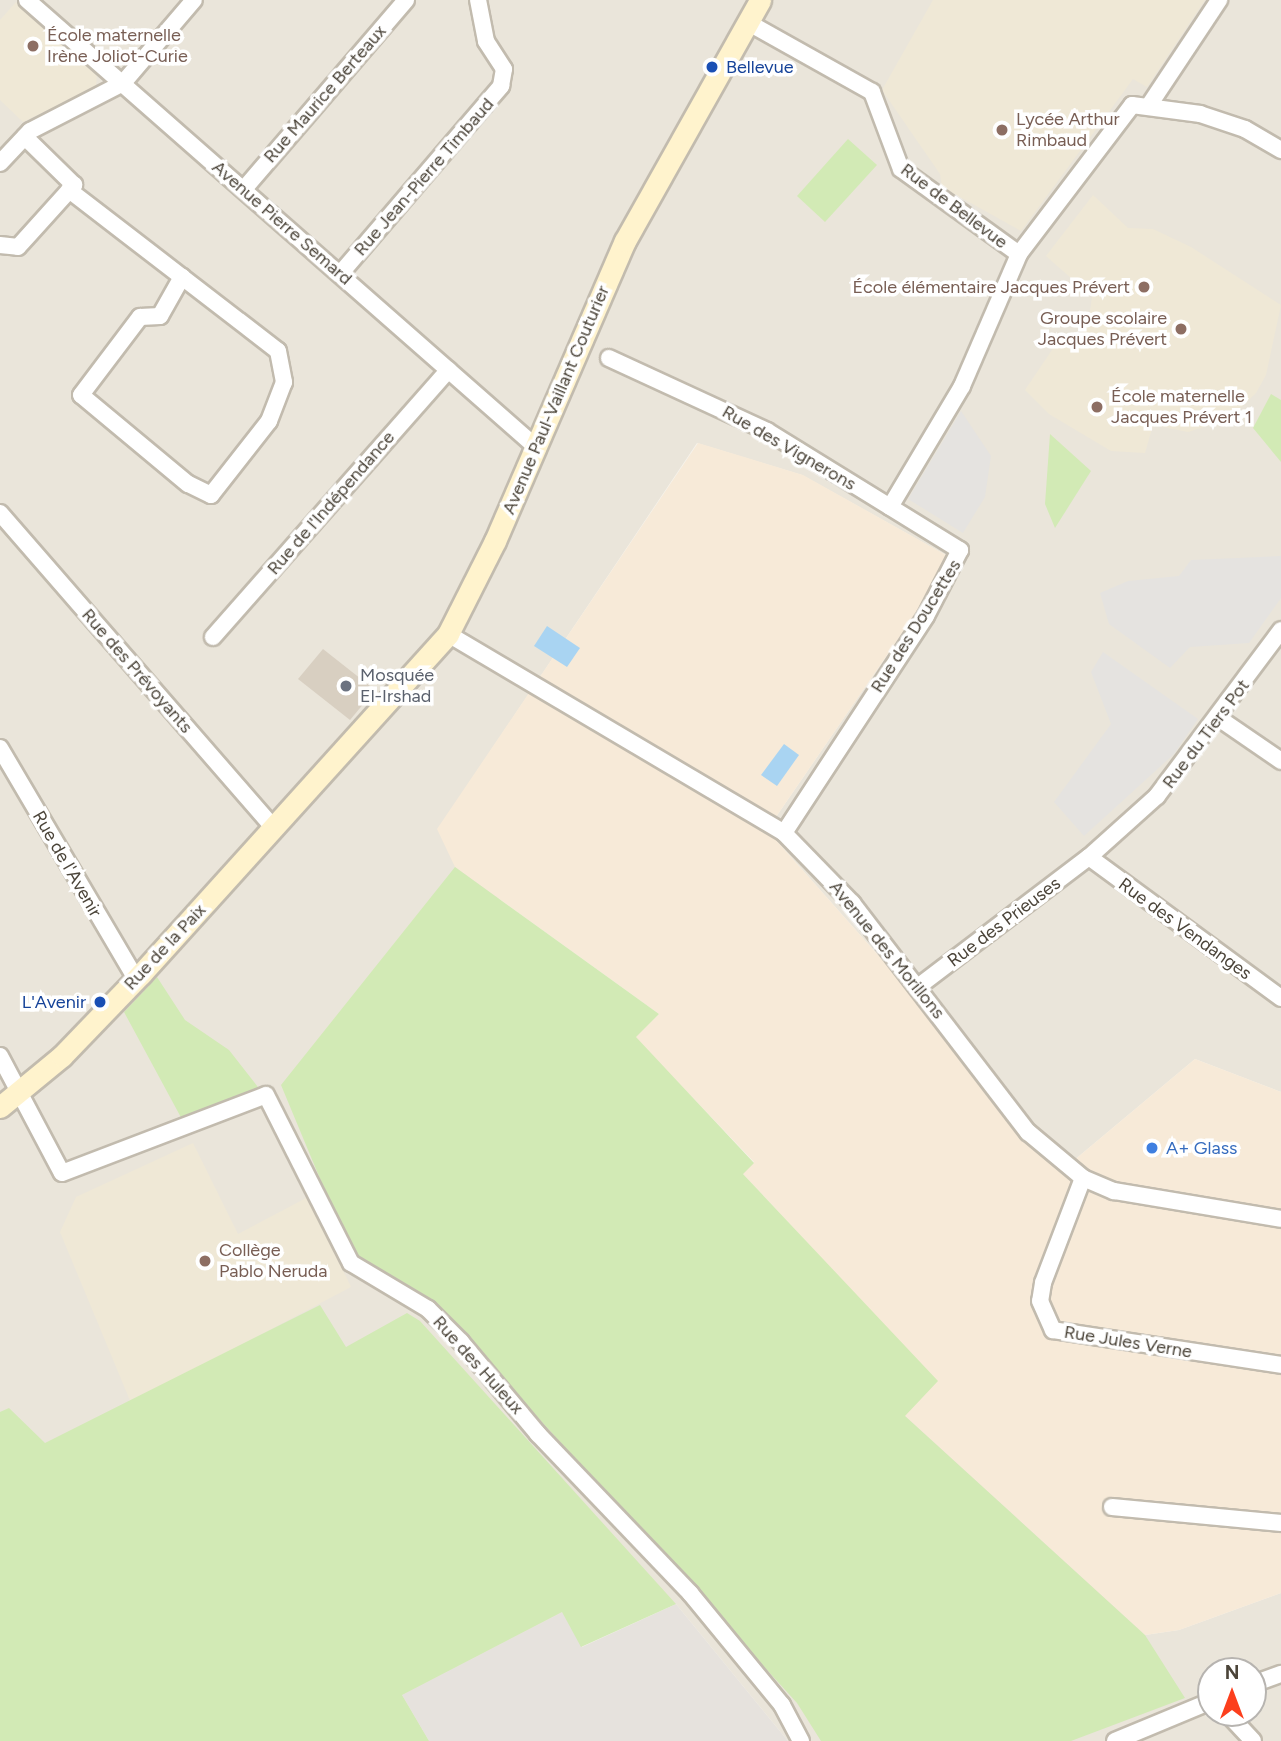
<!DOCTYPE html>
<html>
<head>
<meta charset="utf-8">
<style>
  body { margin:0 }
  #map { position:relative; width:1281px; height:1741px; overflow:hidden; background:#f6f3ec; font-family:Figtree,sans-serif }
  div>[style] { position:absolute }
  .residential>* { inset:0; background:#eae5da }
  .commercial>* { inset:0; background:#f7ead8 }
  .industrial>* { inset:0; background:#e6e2dd }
  .education>* { inset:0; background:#efe8d6 }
  .green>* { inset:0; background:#d2eab5 }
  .parking>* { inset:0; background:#e5e3e0 }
  .water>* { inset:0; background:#a9d4f2 }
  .building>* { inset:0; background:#d8cfc1 }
  .roads { filter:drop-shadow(2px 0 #c2bbae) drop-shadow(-2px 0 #c2bbae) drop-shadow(0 2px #c2bbae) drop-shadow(0 -2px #c2bbae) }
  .street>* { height:16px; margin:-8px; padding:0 8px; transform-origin:8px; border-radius:8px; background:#fff }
  .secondary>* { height:21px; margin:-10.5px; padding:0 10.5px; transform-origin:10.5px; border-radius:10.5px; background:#fff3cd }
  .dots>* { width:19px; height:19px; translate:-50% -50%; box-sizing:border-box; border:4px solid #fff; border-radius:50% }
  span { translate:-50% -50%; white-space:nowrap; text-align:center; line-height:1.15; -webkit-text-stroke:7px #fff; paint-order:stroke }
  .education-label { font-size:18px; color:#785e54 }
  .left { translate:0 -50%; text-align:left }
  .right { translate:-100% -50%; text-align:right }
  .transit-label { font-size:18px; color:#164399 }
  .street-label { font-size:18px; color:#4b4439 }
  .worship-label { font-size:18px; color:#5b616d }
  .shop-label { font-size:18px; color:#366cbe }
  .north { position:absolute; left:1197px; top:1657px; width:70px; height:70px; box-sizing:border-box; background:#fff; border:2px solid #b7b4b0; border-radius:50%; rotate:0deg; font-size:19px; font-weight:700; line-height:28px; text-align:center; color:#4b4439 }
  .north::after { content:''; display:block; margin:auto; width:24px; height:32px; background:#fc3f1d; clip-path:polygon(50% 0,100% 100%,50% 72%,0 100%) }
</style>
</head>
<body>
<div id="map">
  <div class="residential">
    <i style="clip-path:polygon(evenodd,0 0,1281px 0,1281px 1092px,1195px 1059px,1066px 1167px,767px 830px,953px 559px,802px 475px,697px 443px,438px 829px,1145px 1635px,1179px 1630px,1281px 1593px,1281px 1741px,788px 1741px,676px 1604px,402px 1695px,429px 1741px,0 1741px,0 0,1211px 1671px,1253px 1671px,1253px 1713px,1211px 1713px,1211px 1671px)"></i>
  </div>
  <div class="commercial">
    <i style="clip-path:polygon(698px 443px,803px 475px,953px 559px,767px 830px,1066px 1167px,1195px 1059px,1281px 1092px,1281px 1593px,1179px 1630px,1145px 1635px,904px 1415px,937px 1381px,742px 1173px,754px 1162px,635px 1037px,659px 1014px,455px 867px,437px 829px)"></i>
  </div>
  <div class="industrial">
    <i style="clip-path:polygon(676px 1604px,788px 1741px,429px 1741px,402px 1695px,563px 1612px,582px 1647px)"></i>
  </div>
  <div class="education">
    <i style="clip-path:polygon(933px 0,1205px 0,1147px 87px,1133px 79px,1021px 231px,942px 187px,940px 174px,882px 90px)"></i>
    <i style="clip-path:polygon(16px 2px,97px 73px,96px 87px,23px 122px,0 100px,0 20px)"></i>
    <i style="clip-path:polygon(1093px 195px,1128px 228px,1153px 229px,1191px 247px,1281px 305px,1266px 375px,1256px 393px,1229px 419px,1188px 432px,1153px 425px,1145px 453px,1111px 451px,1049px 414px,1025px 390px,1056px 344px,1080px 340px,1089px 318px,1094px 283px,1072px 279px,1046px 256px)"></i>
    <i style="clip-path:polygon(193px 1143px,238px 1234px,308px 1197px,351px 1287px,131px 1403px,60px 1232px,76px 1197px)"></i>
  </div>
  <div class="green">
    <i style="clip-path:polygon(848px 139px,877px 165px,825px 222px,797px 196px)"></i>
    <i style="clip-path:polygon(1271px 394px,1281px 400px,1281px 462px,1253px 428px)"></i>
    <i style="clip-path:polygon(1050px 434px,1091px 471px,1055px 528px,1045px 504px)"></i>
    <i style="clip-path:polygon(455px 867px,659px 1014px,636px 1037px,754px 1163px,743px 1174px,938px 1381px,905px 1416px,1145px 1635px,1185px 1698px,1071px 1741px,821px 1741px,797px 1703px,432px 1301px,374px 1273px,348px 1246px,281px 1085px)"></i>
    <i style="clip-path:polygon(157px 977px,185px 1020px,229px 1050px,261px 1091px,184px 1123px,124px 1012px)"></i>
    <i style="clip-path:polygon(320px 1305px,346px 1347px,407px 1313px,420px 1321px,676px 1604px,581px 1647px,562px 1612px,402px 1695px,429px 1741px,0 1741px,0 1412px,9px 1408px,45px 1443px)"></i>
  </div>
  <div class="parking">
    <i style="clip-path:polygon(961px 411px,991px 456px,985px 497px,963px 533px,908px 499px)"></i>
    <i style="clip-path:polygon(1281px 556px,1281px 598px,1249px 643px,1190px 647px,1170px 668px,1109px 624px,1100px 593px,1128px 581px,1179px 576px,1191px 560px)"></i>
    <i style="clip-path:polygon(1103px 652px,1198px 719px,1174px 754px,1084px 836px,1054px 802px,1111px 724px,1091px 672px)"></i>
  </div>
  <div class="water">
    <i style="clip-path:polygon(547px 626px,580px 648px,567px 667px,534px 646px)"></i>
    <i style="clip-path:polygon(784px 744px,799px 755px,777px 786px,761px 775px)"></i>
  </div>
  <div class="building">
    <i style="clip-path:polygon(323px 649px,375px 690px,350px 720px,298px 679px)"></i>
  </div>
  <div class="roads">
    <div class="street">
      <i style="left:27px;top:0;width:677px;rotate:41.29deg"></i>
      <i style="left:747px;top:22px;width:143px;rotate:29.2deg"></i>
      <i style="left:872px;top:92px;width:82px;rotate:69.4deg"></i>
      <i style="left:901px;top:169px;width:145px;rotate:35.8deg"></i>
      <i style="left:1150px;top:104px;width:125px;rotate:-56.4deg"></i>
      <i style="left:0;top:163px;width:44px;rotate:-46.8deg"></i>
      <i style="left:30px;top:131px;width:105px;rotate:-27.3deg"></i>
      <i style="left:123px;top:83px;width:109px;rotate:-49.5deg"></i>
      <i style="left:244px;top:189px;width:249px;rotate:-49.4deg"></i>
      <i style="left:69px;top:190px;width:143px;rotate:37.6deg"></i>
      <i style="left:182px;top:277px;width:121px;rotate:37.6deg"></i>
      <i style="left:278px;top:351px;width:32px;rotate:79deg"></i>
      <i style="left:284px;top:382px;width:42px;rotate:111deg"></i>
      <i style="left:269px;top:421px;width:94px;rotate:128.1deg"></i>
      <i style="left:211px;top:495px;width:25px;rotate:-154deg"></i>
      <i style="left:188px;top:484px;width:139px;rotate:-140.2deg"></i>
      <i style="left:81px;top:395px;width:98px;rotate:-52.9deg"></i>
      <i style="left:140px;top:317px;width:20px;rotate:-3deg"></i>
      <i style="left:160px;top:316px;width:45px;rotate:-60.6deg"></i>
      <i style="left:0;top:245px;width:18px;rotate:6deg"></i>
      <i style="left:18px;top:247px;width:84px;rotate:-47.9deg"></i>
      <i style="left:74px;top:185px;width:69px;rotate:-135.6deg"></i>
      <i style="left:340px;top:274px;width:248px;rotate:-49.4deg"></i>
      <i style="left:501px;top:86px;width:17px;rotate:-80deg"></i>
      <i style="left:504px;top:69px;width:33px;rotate:-123deg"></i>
      <i style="left:486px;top:41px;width:42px;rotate:-101deg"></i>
      <i style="left:609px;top:358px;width:174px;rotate:24.8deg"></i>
      <i style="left:767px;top:431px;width:227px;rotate:31.7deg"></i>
      <i style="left:960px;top:550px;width:74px;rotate:117.3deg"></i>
      <i style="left:926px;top:616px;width:259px;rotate:123.2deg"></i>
      <i style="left:890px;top:507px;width:141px;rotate:-59.2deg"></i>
      <i style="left:962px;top:386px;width:144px;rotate:-66.6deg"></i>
      <i style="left:1019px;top:254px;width:187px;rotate:-52.8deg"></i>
      <i style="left:1132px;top:105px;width:69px;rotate:7.5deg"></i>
      <i style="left:1200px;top:114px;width:47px;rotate:18.4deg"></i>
      <i style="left:1245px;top:129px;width:42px;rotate:30.3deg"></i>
      <i style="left:0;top:513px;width:419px;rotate:49deg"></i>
      <i style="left:448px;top:634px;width:391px;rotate:30.6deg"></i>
      <i style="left:784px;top:833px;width:98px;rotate:45.8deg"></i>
      <i style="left:852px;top:903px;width:289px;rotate:52.5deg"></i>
      <i style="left:1028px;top:1132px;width:72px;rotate:39.9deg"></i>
      <i style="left:1083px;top:1178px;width:34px;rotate:23deg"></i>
      <i style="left:1114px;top:1191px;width:169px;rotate:9.5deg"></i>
      <i style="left:213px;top:637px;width:356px;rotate:-48.6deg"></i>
      <i style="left:1220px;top:719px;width:74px;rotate:34.5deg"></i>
      <i style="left:0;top:748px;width:268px;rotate:59.5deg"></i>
      <i style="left:1089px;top:857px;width:238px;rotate:36.3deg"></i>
      <i style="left:919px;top:986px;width:213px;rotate:-37.2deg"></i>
      <i style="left:1089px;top:857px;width:91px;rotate:-41.9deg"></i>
      <i style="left:1157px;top:796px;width:207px;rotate:-53.2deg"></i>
      <i style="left:0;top:1056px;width:132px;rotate:62.1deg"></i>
      <i style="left:62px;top:1173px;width:218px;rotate:-20.9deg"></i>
      <i style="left:266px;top:1095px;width:188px;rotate:63.2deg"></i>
      <i style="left:351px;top:1263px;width:90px;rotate:30.9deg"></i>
      <i style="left:428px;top:1309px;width:47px;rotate:45deg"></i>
      <i style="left:461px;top:1342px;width:120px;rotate:50.1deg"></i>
      <i style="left:538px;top:1434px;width:220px;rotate:46.3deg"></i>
      <i style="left:690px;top:1593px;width:145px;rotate:50.6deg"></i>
      <i style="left:782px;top:1705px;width:41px;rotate:62.2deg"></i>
      <i style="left:1083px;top:1178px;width:112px;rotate:110.9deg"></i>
      <i style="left:1043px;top:1283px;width:18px;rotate:99deg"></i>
      <i style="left:1040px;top:1301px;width:32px;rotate:66deg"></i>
      <i style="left:1053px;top:1330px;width:231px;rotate:8.7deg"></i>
      <i style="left:1112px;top:1507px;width:170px;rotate:5.4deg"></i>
      <i style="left:1253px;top:1684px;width:30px;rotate:-20deg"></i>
      <i style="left:1227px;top:1713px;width:38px;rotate:47deg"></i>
      <i style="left:1115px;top:1741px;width:104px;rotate:-22.6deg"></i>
    </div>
    <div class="secondary">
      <i style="left:0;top:1107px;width:80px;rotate:-39.4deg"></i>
      <i style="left:62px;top:1056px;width:114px;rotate:-46.1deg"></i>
      <i style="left:141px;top:974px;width:458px;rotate:-47.9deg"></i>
      <i style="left:448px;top:634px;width:104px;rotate:-63.2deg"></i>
      <i style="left:495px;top:541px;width:327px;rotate:-66.6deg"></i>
      <i style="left:625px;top:241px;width:276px;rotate:-60.7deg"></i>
    </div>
  </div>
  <div class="dots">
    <i style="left:33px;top:46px;background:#8d6e63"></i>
    <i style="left:712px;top:67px;background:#1a4fb4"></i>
    <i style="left:1002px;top:130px;background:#8d6e63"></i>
    <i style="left:1144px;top:287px;background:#8d6e63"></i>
    <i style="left:1181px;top:329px;background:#8d6e63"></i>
    <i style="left:1097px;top:407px;background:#8d6e63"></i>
    <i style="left:346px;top:686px;background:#6b7280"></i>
    <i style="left:100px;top:1002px;background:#1a4fb4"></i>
    <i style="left:1152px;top:1148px;background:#3f7fe0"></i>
    <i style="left:205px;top:1261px;background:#8d6e63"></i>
  </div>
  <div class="education-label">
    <span class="left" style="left:47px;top:46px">École maternelle<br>Irène Joliot-Curie</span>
    <span class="left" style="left:1016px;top:130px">Lycée Arthur<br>Rimbaud</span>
    <span class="right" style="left:1130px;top:287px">École élémentaire Jacques Prévert</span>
    <span class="right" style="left:1167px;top:329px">Groupe scolaire<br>Jacques Prévert</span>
    <span class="left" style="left:1111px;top:407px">École maternelle<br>Jacques Prévert 1</span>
    <span class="left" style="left:219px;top:1261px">Collège<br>Pablo Neruda</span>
  </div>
  <div class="transit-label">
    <span class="left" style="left:726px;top:67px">Bellevue</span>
    <span class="right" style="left:86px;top:1002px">L'Avenir</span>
  </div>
  <div class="street-label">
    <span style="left:325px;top:94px;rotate:-49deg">Rue Maurice Berteaux</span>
    <span style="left:424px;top:177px;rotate:-49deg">Rue Jean-Pierre Timbaud</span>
    <span style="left:954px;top:206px;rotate:37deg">Rue de Bellevue</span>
    <span style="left:282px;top:223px;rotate:41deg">Avenue Pierre Semard</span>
    <span style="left:556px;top:400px;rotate:-67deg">Avenue Paul-Vaillant Couturier</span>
    <span style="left:789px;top:448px;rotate:30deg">Rue des Vignerons</span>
    <span style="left:331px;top:503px;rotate:-49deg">Rue de l'Indépendance</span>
    <span style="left:916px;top:626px;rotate:-58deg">Rue des Doucettes</span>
    <span style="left:137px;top:671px;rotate:49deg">Rue des Prévoyants</span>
    <span style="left:1206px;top:734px;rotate:-53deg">Rue du Tiers Pot</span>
    <span style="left:67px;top:864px;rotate:60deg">Rue de l'Avenir</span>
    <span style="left:1004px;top:922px;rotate:-37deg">Rue des Prieuses</span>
    <span style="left:1185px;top:929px;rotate:36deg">Rue des Vendanges</span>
    <span style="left:165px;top:947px;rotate:-47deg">Rue de la Paix</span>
    <span style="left:887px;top:950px;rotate:51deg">Avenue des Morillons</span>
    <span style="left:1128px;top:1342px;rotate:9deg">Rue Jules Verne</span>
    <span style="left:478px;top:1365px;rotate:48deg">Rue des Huleux</span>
  </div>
  <div class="worship-label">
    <span class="left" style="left:360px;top:686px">Mosquée<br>El-Irshad</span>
  </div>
  <div class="shop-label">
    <span class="left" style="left:1166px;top:1148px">A+ Glass</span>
  </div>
  <div class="north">N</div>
</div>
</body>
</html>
